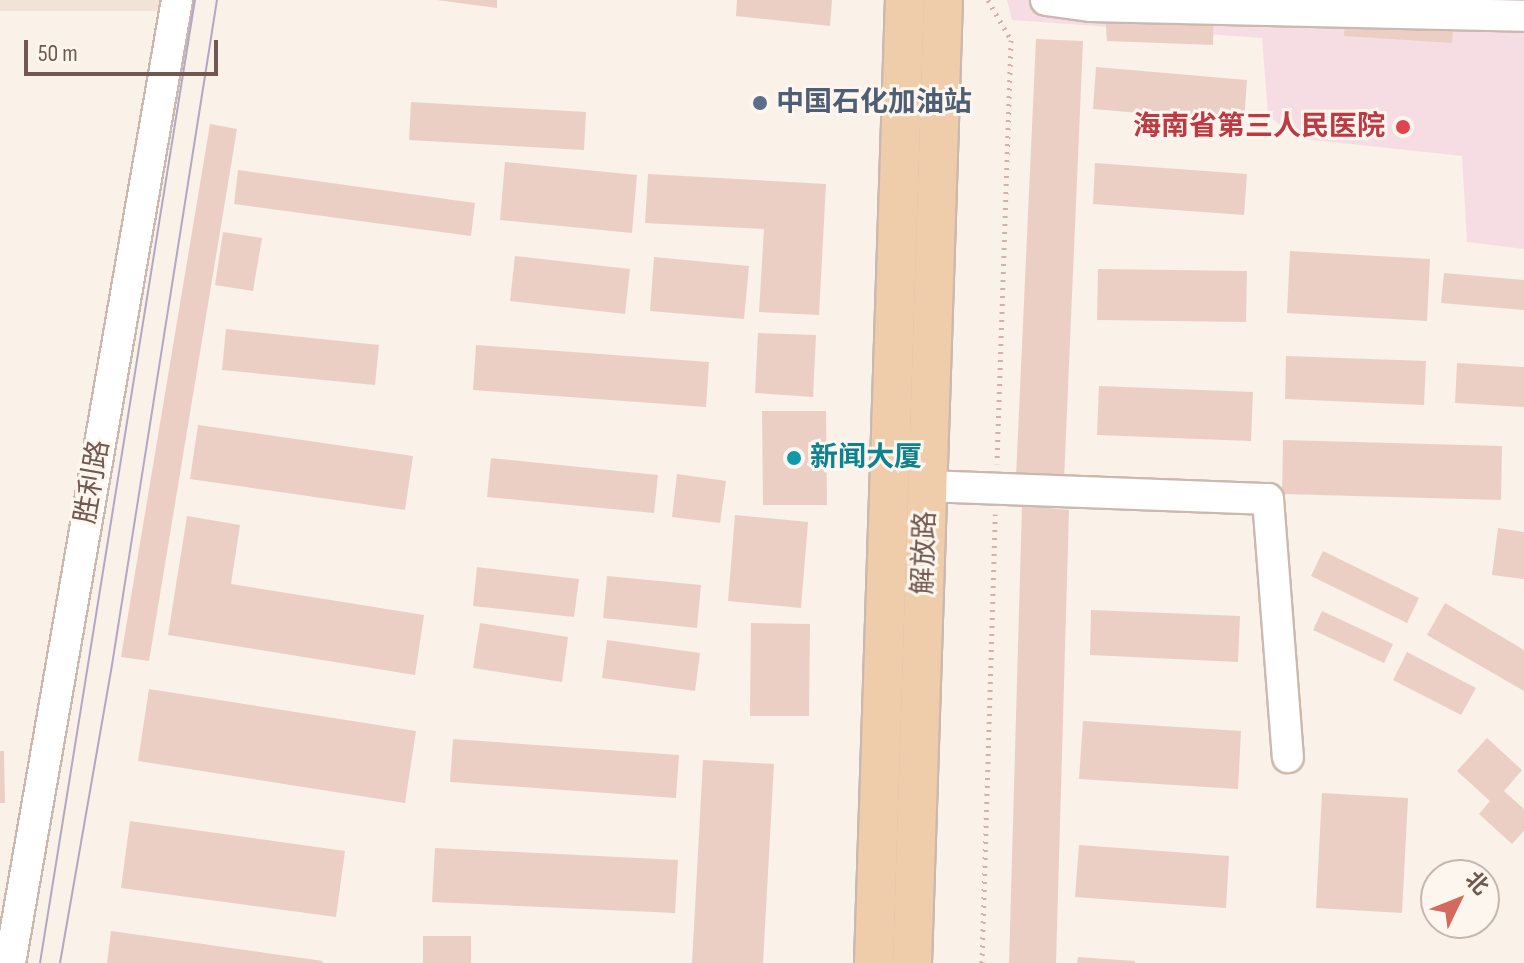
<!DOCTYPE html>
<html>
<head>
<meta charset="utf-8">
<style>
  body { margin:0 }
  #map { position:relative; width:1524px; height:963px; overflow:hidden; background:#faf1e9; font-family:"Sofia Sans Condensed","Noto Sans SC",sans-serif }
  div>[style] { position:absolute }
  .residential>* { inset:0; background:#f1e3d8 }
  .medical>* { inset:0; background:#f6dde3 }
  .building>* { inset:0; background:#eccfc4 }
  .path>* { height:5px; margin-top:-2.5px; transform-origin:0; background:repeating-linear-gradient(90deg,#d1b2a7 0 2px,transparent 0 8px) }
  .roads { filter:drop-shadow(2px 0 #cbb9b0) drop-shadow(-2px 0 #cbb9b0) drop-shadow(0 2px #cbb9b0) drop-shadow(0 -2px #cbb9b0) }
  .minor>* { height:30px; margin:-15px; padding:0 15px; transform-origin:15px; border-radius:15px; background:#fff }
  .major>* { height:38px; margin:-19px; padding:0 19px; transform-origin:19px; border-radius:19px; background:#f0cdaa }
  .tram>* { height:2px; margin:-1px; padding:0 1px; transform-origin:1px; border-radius:1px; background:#b3a8c3 }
  .dots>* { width:22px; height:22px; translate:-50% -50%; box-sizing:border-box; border:4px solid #fdf6ef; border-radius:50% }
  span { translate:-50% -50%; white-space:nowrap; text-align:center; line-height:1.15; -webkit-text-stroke:6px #fdf6ef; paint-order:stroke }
  .service-label { font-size:28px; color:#4e5e75; font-weight:700 }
  .left { translate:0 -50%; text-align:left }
  .health-label { font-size:28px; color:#be3a42; font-weight:700 }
  .right { translate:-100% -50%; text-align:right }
  .culture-label { font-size:28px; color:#0d838f; font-weight:700 }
  .street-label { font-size:28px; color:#715850 }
  .north { position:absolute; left:1420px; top:859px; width:80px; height:80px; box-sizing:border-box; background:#fdf6ef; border:2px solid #c5b7af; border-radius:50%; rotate:47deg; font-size:22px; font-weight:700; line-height:32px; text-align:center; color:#715850 }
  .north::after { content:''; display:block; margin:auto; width:28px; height:36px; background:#d46a5e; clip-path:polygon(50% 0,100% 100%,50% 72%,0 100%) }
  .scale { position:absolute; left:24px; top:40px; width:194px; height:36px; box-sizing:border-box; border:4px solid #715850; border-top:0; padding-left:10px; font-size:24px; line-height:28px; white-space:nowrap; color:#715850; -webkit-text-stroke:6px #fdf6ef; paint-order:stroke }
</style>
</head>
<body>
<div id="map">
  <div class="residential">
    <i style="clip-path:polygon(0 0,163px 0,161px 11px,0 11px)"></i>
  </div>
  <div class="medical">
    <i style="clip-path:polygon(1007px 0,1524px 0,1524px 249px,1467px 242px,1462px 156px,1295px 138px,1268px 115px,1262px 38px,1012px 20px)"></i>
  </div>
  <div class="building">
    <i style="clip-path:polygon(437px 0,497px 0,497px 8px)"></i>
    <i style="clip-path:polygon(737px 0,832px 0,830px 26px,736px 16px)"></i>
    <i style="clip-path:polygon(1104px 0,1214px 3px,1213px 45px,1107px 41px)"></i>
    <i style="clip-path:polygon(1346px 0,1455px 0,1452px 43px,1344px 36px)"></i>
    <i style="clip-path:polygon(1036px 39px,1083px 41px,1064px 480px,1016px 477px)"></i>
    <i style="clip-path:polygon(1096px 67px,1247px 80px,1244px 122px,1093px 109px)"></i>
    <i style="clip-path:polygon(411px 102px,586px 112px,584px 150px,409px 140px)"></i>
    <i style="clip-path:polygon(210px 124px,237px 129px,149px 661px,121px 657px)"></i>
    <i style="clip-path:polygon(505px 162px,637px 175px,632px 233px,500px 220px)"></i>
    <i style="clip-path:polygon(1095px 163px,1247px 174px,1244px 215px,1093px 204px)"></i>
    <i style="clip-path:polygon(238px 170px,475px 203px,471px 236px,234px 204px)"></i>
    <i style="clip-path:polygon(648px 174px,826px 184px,819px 315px,759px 312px,764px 229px,645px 223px)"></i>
    <i style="clip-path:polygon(223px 232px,262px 238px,253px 291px,215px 285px)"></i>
    <i style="clip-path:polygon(1290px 251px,1430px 259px,1427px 321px,1287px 313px)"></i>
    <i style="clip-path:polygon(515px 256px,630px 269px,625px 314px,510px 301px)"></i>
    <i style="clip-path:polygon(654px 257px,749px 266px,744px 319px,650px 311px)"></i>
    <i style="clip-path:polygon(1098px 269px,1247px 271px,1246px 322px,1097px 320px)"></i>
    <i style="clip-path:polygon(1444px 273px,1524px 280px,1524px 310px,1441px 303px)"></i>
    <i style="clip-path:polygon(226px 329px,379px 345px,375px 385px,222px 370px)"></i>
    <i style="clip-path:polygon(758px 333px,816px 335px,813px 397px,755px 393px)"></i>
    <i style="clip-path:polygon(476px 345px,709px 362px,706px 407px,473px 390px)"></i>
    <i style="clip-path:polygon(1286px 356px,1426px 361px,1424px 405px,1285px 399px)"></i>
    <i style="clip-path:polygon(1457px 363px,1524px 367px,1524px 407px,1455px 403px)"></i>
    <i style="clip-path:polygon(1099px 386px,1253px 392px,1251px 441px,1097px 435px)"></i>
    <i style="clip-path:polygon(762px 411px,826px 411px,827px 505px,763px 505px)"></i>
    <i style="clip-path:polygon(198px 425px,413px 456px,405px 510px,190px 479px)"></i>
    <i style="clip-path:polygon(1283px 440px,1502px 446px,1501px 500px,1282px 494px)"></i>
    <i style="clip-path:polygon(491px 458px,658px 475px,654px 513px,487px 497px)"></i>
    <i style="clip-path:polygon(677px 474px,726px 481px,720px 523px,672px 517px)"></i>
    <i style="clip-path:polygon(1022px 505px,1069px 510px,1056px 963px,1009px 963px)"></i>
    <i style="clip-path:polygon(735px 515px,808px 522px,801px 608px,728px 601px)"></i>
    <i style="clip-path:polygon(187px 516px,240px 525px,231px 584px,424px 615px,415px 675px,168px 635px)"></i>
    <i style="clip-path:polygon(1498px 528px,1524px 532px,1524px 579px,1492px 575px)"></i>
    <i style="clip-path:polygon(1323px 551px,1419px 598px,1407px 623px,1311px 576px)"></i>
    <i style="clip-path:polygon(477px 567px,579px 579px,574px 617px,473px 606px)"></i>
    <i style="clip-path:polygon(607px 576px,701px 585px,697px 628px,603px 618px)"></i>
    <i style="clip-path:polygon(1445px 603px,1524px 650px,1524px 691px,1427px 635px)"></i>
    <i style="clip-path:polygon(1091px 610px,1240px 616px,1238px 662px,1090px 655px)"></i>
    <i style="clip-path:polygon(1322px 611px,1393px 644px,1384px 663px,1313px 630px)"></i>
    <i style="clip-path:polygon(480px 623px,568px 637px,562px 682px,473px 668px)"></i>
    <i style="clip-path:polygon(751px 623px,810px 624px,809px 716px,750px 716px)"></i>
    <i style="clip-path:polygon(607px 640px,700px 653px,695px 691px,602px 678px)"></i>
    <i style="clip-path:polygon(1407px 652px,1476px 688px,1461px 715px,1393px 680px)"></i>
    <i style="clip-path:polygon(149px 689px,416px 731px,405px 803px,138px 761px)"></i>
    <i style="clip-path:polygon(1083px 721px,1241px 731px,1238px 789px,1079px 779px)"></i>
    <i style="clip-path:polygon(1487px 738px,1522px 770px,1504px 791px,1524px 809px,1524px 831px,1512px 844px,1479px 814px,1490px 801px,1457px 771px)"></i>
    <i style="clip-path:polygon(453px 739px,679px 755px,676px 798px,450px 782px)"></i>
    <i style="clip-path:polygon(0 751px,4px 751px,5px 803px,0 803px)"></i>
    <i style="clip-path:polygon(703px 760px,774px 764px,763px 963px,692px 963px)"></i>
    <i style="clip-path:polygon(1322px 793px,1408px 798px,1402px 913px,1316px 908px)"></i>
    <i style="clip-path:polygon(130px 821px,345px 851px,336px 917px,121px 888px)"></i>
    <i style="clip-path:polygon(1079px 845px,1229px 856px,1226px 908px,1075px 897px)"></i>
    <i style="clip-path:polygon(435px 848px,678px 860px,675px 913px,432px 902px)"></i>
    <i style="clip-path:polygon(111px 931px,323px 961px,322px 963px,107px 963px)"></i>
    <i style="clip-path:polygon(423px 936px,471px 936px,471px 963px,423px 963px)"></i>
    <i style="clip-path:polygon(1078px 957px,1135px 961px,1135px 963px,1077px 963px)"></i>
  </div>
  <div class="path">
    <i style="left:988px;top:0;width:46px;rotate:60.1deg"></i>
    <i style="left:1011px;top:40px;width:424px;rotate:91.9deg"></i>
    <i style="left:982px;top:963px;width:449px;rotate:-88.3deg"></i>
  </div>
  <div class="roads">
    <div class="minor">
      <i style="left:1046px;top:0;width:44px;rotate:7.8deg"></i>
      <i style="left:1090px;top:6px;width:434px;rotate:1.3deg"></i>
      <i style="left:928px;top:486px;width:340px;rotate:2.2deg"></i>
      <i style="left:1268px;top:499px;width:259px;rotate:85.6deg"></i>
      <i style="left:10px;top:963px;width:977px;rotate:-80.16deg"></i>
    </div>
    <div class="major">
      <i style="left:874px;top:963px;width:963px;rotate:-88.16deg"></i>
      <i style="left:912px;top:963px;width:963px;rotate:-88.16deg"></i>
    </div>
  </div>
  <div class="tram">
    <i style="left:40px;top:963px;width:975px;rotate:-80.86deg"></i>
    <i style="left:60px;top:963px;width:303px;rotate:-80.1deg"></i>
    <i style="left:112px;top:665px;width:673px;rotate:-81.03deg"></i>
  </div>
  <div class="dots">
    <i style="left:760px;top:103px;background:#5c6f8a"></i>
    <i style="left:1403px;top:127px;background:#e0444e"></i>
    <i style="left:794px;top:458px;background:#0f9aa8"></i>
  </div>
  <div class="service-label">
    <span class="left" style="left:776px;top:103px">中国石化加油站</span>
  </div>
  <div class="health-label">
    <span class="right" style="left:1385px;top:127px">海南省第三人民医院</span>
  </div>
  <div class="culture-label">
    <span class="left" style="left:810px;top:458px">新闻大厦</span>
  </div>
  <div class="street-label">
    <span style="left:93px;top:482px;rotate:-80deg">胜利路</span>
    <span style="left:925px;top:553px;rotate:-88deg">解放路</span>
  </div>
  <div class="north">北</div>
  <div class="scale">50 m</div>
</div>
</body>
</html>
